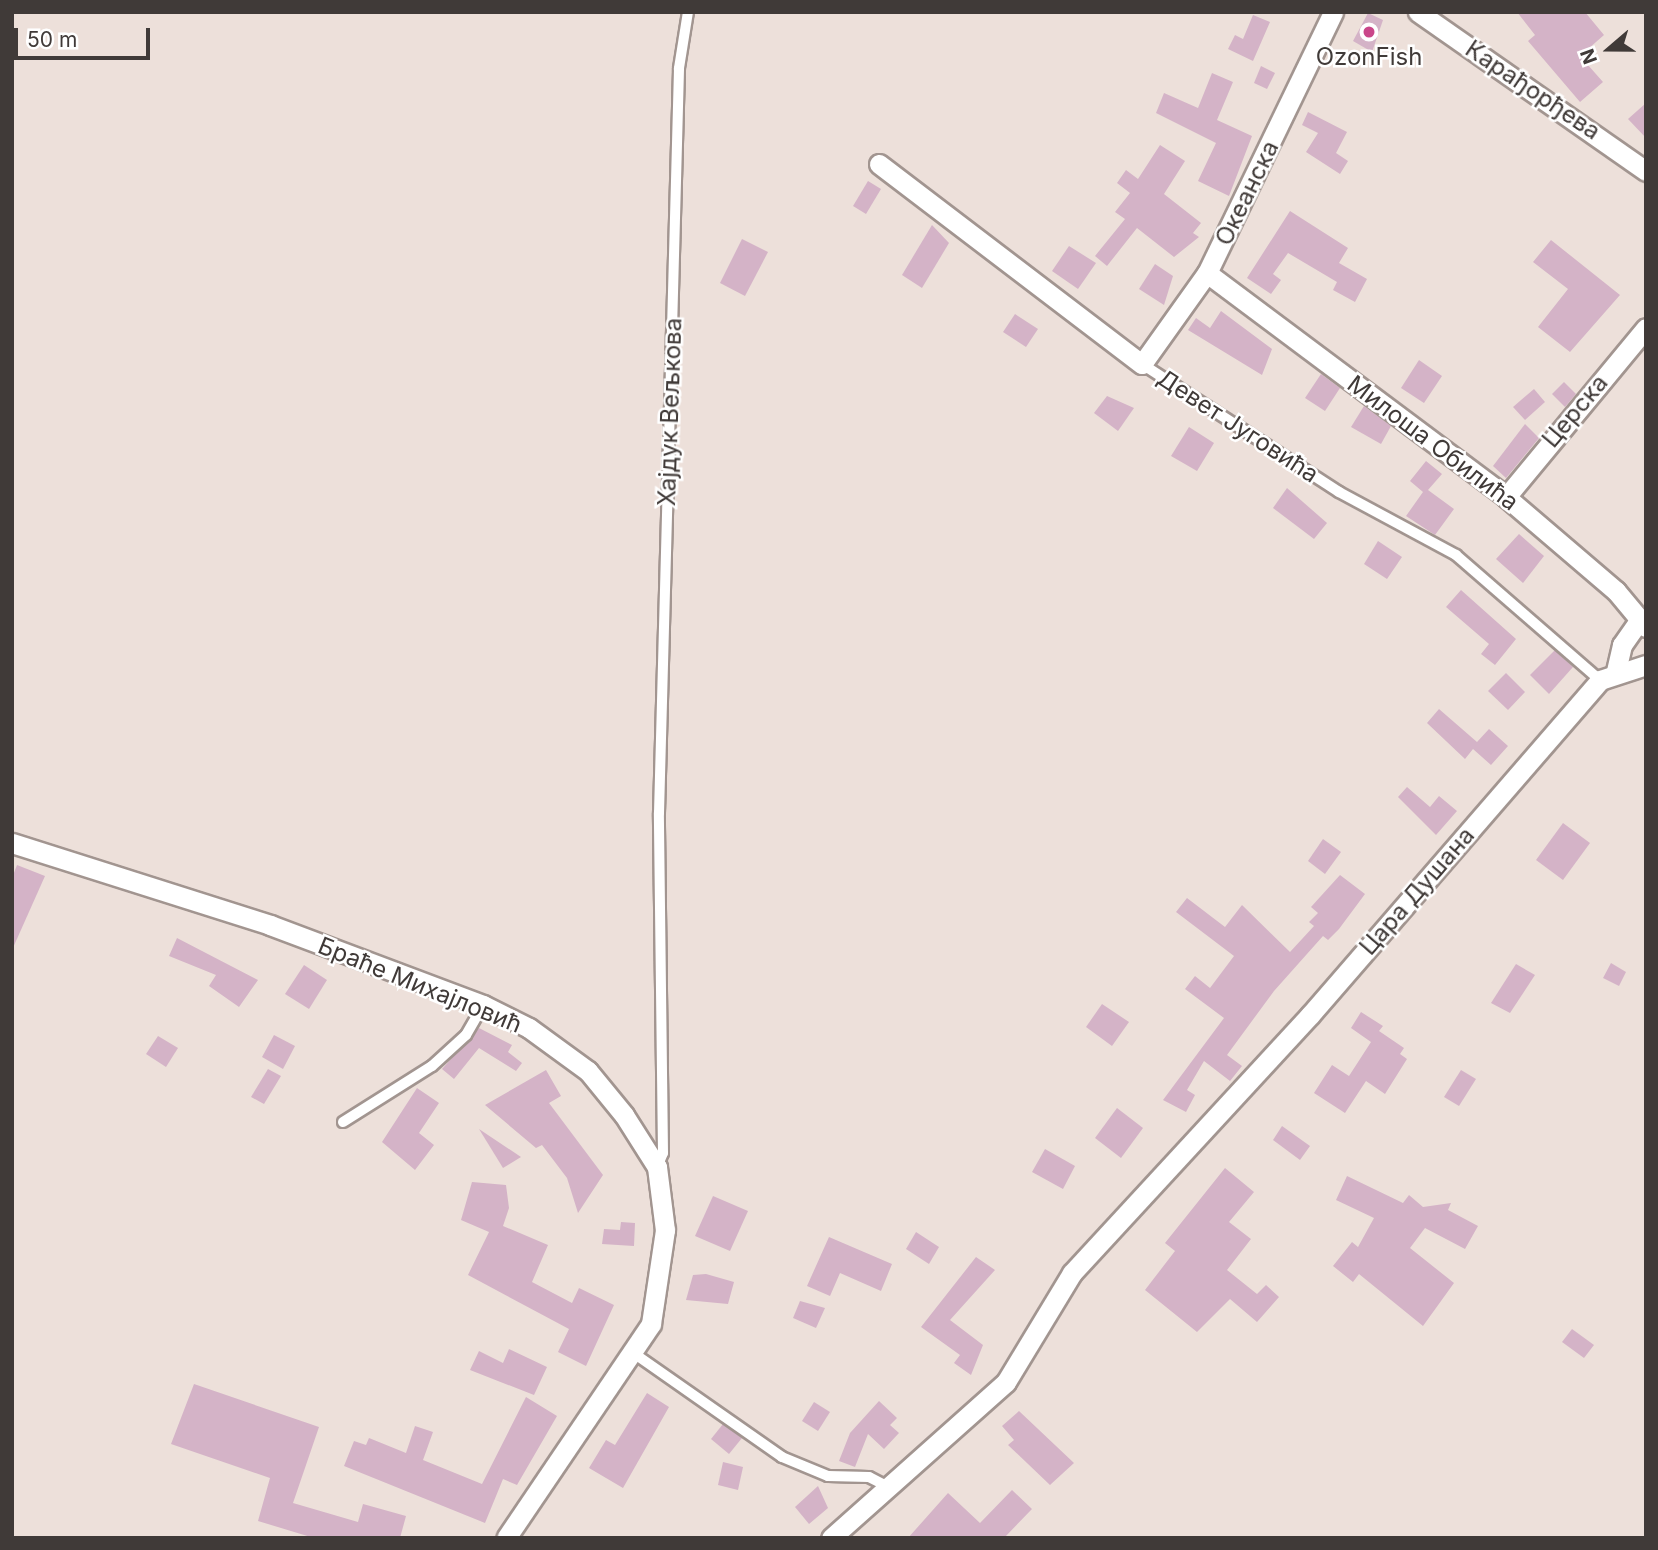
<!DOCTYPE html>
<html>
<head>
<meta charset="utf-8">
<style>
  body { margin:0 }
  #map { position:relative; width:1658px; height:1550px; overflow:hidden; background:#ede0da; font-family:Inter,sans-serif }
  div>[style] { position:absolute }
  .building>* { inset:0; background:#d4b3c7 }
  .roads { filter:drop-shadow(2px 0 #a29590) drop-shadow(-2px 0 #a29590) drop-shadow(0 2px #a29590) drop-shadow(0 -2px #a29590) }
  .lane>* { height:10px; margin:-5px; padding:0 5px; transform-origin:5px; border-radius:5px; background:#fff }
  .street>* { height:19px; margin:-9.5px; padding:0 9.5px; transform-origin:9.5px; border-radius:9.5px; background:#fff }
  .dots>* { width:19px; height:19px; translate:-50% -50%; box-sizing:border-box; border:4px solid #fff; border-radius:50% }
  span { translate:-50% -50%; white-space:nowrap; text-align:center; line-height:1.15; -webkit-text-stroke:5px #fff; paint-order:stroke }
  .poi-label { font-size:24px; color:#403a38 }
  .street-label { font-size:24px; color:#403a38 }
  .frame { position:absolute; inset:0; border:14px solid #403a38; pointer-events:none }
  .north { position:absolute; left:1574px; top:14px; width:70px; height:70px; -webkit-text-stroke:5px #fff; paint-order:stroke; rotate:250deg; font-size:19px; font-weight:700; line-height:28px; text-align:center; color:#403a38 }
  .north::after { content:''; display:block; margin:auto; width:24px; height:32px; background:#403a38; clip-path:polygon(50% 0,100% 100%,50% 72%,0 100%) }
  .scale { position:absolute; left:14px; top:28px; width:136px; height:32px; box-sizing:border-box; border:4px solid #403a38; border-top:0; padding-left:9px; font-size:21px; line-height:24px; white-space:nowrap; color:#403a38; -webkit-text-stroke:5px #fff; paint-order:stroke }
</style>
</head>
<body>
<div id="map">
  <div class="building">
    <i style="clip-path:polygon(1517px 12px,1585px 12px,1604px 35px,1580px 56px,1603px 82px,1580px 102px,1528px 41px,1535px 35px)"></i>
    <i style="clip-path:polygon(1368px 13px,1383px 20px,1372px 52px,1353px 41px)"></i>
    <i style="clip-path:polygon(1253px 15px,1270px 22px,1253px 61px,1228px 49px,1235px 35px,1243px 39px)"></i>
    <i style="clip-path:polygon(1261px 66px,1275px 73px,1267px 89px,1254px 83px)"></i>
    <i style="clip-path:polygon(1212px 73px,1233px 82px,1217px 120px,1252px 136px,1229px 196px,1198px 181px,1216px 143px,1156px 113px,1164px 93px,1198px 108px)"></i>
    <i style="clip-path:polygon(1646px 103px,1646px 138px,1628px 119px)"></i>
    <i style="clip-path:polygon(1308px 112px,1347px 132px,1336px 153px,1348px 161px,1340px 174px,1306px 152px,1318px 133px,1302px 125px)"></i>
    <i style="clip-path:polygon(1160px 145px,1185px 161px,1164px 194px,1201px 223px,1193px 233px,1199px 237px,1174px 257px,1137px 228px,1107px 266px,1095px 256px,1125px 219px,1115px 212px,1130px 193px,1117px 183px,1126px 170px,1138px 179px)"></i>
    <i style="clip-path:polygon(868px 181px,881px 189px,866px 214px,853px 206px)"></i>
    <i style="clip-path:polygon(1290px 211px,1348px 248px,1339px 263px,1367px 279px,1355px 302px,1333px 290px,1337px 282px,1288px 253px,1273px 274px,1281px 280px,1271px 294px,1247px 278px)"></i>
    <i style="clip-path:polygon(932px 225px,949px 243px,922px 288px,902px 275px)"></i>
    <i style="clip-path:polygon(742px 239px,768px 252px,745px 296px,720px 283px)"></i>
    <i style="clip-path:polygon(1551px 240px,1620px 295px,1570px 352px,1538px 327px,1568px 289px,1533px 262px)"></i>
    <i style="clip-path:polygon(1069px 246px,1096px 263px,1078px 289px,1052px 271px)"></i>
    <i style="clip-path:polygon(1155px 264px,1173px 276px,1164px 305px,1139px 289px)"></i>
    <i style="clip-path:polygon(1221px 311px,1272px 349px,1262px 375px,1188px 330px,1196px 318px,1210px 328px)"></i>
    <i style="clip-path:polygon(1015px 314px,1038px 329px,1026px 347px,1003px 332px)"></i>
    <i style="clip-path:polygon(1419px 360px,1442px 376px,1424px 403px,1401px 388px)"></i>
    <i style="clip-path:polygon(1321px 374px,1340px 388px,1325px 411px,1305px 398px)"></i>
    <i style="clip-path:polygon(1564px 382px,1576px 394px,1565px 407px,1552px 394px)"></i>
    <i style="clip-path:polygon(1534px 389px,1545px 402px,1525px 420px,1513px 407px)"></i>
    <i style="clip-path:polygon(1107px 396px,1134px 408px,1118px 431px,1094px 413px)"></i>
    <i style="clip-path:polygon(1364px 406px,1391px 426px,1381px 444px,1351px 427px)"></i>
    <i style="clip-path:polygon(1525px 424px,1539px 438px,1506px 478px,1493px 466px)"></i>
    <i style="clip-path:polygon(1189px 427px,1214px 443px,1197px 471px,1171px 456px)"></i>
    <i style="clip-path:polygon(1426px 461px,1442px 474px,1428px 490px,1454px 509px,1435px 535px,1406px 516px,1423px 492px,1410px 481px)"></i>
    <i style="clip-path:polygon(1287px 488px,1327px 523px,1314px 539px,1273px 508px)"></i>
    <i style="clip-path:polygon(1519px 534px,1544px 556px,1523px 583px,1496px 559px)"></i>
    <i style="clip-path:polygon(1378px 541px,1402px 557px,1387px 579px,1364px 564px)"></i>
    <i style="clip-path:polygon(1461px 590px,1516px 639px,1495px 665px,1481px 654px,1489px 644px,1446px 607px)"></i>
    <i style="clip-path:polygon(1555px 650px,1573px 667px,1549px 694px,1530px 675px)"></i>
    <i style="clip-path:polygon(1506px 673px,1525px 692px,1508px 710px,1488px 691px)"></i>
    <i style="clip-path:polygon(1439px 709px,1477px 742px,1489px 729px,1508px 746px,1491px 765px,1473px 749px,1465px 759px,1427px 723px)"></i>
    <i style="clip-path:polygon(1407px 787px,1430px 807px,1439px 796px,1457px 811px,1436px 835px,1398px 797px)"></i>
    <i style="clip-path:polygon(1563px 823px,1590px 843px,1563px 880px,1536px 860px)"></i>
    <i style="clip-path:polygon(1323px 839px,1341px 852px,1325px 874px,1308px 861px)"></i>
    <i style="clip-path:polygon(17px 865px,45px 876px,12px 950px,12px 878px)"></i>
    <i style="clip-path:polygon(1340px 875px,1365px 894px,1339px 929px,1328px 940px,1323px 936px,1274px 991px,1227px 1055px,1242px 1066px,1230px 1081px,1204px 1061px,1187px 1090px,1195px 1095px,1186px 1112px,1163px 1100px,1224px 1018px,1185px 989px,1195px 976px,1210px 988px,1234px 956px,1176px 912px,1187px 898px,1225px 927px,1242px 905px,1290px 952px,1314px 926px,1309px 922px,1318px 913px,1311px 907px)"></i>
    <i style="clip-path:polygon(177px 938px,258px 980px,239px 1007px,209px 986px,216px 975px,169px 956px)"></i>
    <i style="clip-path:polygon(1611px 963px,1626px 972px,1619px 986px,1603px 978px)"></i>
    <i style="clip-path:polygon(1516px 964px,1535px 975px,1510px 1013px,1491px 1003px)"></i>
    <i style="clip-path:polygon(304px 965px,327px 980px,309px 1009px,285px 994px)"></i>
    <i style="clip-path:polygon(1102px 1004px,1129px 1022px,1112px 1046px,1086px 1027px)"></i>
    <i style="clip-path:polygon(1361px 1012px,1383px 1026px,1379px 1031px,1404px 1048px,1400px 1054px,1407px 1059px,1385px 1094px,1366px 1081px,1345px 1113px,1314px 1093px,1332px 1065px,1349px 1076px,1371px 1042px,1351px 1028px)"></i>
    <i style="clip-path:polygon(479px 1028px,512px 1045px,508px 1052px,522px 1063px,516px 1071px,479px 1048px,454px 1079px,442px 1069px)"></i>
    <i style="clip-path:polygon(274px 1035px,295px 1046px,283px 1069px,262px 1057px)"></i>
    <i style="clip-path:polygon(158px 1036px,178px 1048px,166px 1067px,146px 1054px)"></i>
    <i style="clip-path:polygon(268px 1069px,281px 1076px,264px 1104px,251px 1097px)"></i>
    <i style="clip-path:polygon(546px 1070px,561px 1096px,549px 1103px,603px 1175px,578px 1213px,567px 1178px,542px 1145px,536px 1148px,485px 1105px)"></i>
    <i style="clip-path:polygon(1461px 1070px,1476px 1079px,1459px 1106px,1444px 1097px)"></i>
    <i style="clip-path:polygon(417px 1088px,439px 1103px,419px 1133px,434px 1145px,415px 1170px,382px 1142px)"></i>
    <i style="clip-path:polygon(1117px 1108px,1143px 1128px,1121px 1158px,1095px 1138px)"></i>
    <i style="clip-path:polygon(1282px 1126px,1310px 1146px,1300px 1160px,1273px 1140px)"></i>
    <i style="clip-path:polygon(479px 1129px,521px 1157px,503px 1168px)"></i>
    <i style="clip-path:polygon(1045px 1149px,1075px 1166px,1063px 1189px,1032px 1172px)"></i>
    <i style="clip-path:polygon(1225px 1168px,1254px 1192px,1229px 1222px,1251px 1239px,1227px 1270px,1257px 1294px,1266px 1285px,1279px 1297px,1257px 1322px,1230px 1299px,1197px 1332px,1145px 1290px,1175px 1251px,1165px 1243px)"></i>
    <i style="clip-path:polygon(1347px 1176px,1403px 1203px,1409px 1195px,1423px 1207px,1451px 1203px,1448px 1210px,1478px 1226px,1465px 1249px,1425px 1228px,1410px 1248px,1454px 1283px,1423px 1326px,1359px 1274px,1353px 1282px,1333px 1266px,1352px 1242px,1358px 1247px,1374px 1218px,1336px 1200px)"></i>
    <i style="clip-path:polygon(472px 1182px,506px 1185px,509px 1208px,503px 1226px,548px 1245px,532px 1282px,572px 1303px,579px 1288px,614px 1305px,586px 1366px,558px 1352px,569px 1329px,468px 1275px,489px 1232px,461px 1220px)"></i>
    <i style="clip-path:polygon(713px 1196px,748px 1211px,730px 1251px,695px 1236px)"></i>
    <i style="clip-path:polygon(621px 1222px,635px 1223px,634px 1246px,602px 1244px,604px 1229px,620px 1230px)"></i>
    <i style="clip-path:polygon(916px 1232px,939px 1247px,929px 1264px,906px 1249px)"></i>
    <i style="clip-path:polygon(829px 1237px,892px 1264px,881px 1291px,840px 1273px,830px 1296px,807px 1286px)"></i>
    <i style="clip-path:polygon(976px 1257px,995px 1270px,950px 1320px,983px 1345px,971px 1375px,954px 1363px,960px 1355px,921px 1327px)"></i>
    <i style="clip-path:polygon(706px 1274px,734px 1282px,728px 1304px,686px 1300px,693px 1275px)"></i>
    <i style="clip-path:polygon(800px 1301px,825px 1308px,816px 1328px,793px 1318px)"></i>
    <i style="clip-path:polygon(1572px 1329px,1594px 1345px,1584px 1358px,1562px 1342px)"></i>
    <i style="clip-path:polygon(509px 1349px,547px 1367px,534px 1395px,470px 1370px,479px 1351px,503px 1363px)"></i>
    <i style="clip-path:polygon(194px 1384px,319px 1427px,293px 1503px,358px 1522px,363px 1504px,406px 1516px,400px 1538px,314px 1538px,258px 1521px,270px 1478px,171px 1444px)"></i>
    <i style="clip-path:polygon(647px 1393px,669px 1407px,623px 1488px,589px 1468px,606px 1440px,615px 1445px)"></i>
    <i style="clip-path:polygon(526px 1397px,557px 1416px,517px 1485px,503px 1479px,485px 1523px,344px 1466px,354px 1441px,366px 1445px,369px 1438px,406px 1453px,415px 1426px,433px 1432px,423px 1460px,482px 1484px)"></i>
    <i style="clip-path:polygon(879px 1401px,897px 1418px,890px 1425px,899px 1433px,884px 1449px,868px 1434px,855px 1467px,839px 1461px,850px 1433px)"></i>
    <i style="clip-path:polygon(814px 1402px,830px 1412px,818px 1431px,802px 1421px)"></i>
    <i style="clip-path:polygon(1019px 1411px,1074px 1463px,1050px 1485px,1008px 1445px,1014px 1440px,1002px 1426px)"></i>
    <i style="clip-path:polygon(723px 1424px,742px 1438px,729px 1454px,711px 1439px)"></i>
    <i style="clip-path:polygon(723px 1462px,743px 1467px,738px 1490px,718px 1485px)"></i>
    <i style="clip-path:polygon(818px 1486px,828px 1508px,809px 1524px,795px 1507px)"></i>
    <i style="clip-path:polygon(1012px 1490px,1032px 1509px,1004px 1538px,908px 1538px,948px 1493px,980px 1523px)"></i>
  </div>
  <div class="roads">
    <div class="lane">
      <i style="left:1142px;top:364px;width:235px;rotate:33deg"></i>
      <i style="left:1339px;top:492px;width:133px;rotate:28.3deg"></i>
      <i style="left:1456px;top:555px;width:191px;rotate:41deg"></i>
      <i style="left:343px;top:1122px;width:105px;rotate:-32.2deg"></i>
      <i style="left:432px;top:1066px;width:46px;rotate:-42.4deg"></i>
      <i style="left:466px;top:1035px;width:34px;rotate:-60deg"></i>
      <i style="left:657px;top:1167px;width:15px;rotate:-67deg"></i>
      <i style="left:663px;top:1153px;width:340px;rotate:-90.7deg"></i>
      <i style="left:659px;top:813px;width:745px;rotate:-88.46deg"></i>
      <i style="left:679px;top:68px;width:57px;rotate:-80.9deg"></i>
      <i style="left:632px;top:1352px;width:183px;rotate:35deg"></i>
      <i style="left:782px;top:1457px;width:50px;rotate:22.4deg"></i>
      <i style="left:828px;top:1476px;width:41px;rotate:1.4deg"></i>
      <i style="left:869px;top:1477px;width:25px;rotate:27deg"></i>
    </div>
    <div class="street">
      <i style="left:1418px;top:12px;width:278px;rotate:34.9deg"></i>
      <i style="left:879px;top:164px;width:330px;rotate:37.3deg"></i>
      <i style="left:1142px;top:364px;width:112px;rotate:-54.5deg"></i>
      <i style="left:1207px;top:273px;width:290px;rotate:-64.2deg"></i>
      <i style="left:1207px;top:273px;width:374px;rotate:36.8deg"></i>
      <i style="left:1506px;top:497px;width:145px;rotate:40.5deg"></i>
      <i style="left:1616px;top:591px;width:47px;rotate:50.2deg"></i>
      <i style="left:1506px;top:497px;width:219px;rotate:-50.4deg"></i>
      <i style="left:1616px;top:671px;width:27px;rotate:-77deg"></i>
      <i style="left:1622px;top:645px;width:32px;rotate:-55deg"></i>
      <i style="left:12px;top:843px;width:271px;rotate:17.6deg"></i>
      <i style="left:270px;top:925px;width:228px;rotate:20.6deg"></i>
      <i style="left:483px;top:1005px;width:51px;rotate:26.6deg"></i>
      <i style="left:529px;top:1028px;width:73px;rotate:36.1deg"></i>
      <i style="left:588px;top:1071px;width:57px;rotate:50.7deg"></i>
      <i style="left:624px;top:1115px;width:62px;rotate:57.6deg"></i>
      <i style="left:657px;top:1167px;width:64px;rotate:82.8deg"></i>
      <i style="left:665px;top:1230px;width:95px;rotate:98.5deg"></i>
      <i style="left:651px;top:1324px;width:258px;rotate:124.1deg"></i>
      <i style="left:831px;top:1538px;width:234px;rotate:-41.7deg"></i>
      <i style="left:1006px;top:1382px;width:127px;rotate:-58.8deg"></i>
      <i style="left:1072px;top:1273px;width:351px;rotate:-47.3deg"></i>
      <i style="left:1310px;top:1015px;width:443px;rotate:-49.1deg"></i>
      <i style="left:1600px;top:680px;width:48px;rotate:-18.1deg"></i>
    </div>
  </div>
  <div class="dots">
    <i style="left:1369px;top:32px;background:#ca468a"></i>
  </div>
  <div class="poi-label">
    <span style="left:1369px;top:57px">OzonFish</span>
  </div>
  <div class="street-label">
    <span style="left:1533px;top:90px;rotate:34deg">Карађорђева</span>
    <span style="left:1247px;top:193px;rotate:-64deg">Океанска</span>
    <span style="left:1575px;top:411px;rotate:-50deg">Церска</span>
    <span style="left:670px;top:412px;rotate:-88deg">Хајдук Вељкова</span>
    <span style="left:1238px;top:426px;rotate:33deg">Девет Југовића</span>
    <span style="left:1433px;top:443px;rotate:37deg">Милоша Обилића</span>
    <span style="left:1417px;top:891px;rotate:-49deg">Цара Душана</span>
    <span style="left:420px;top:985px;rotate:22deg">Браће Михајловић</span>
  </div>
  <div class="frame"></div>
  <div class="north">N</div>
  <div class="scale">50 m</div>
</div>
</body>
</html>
